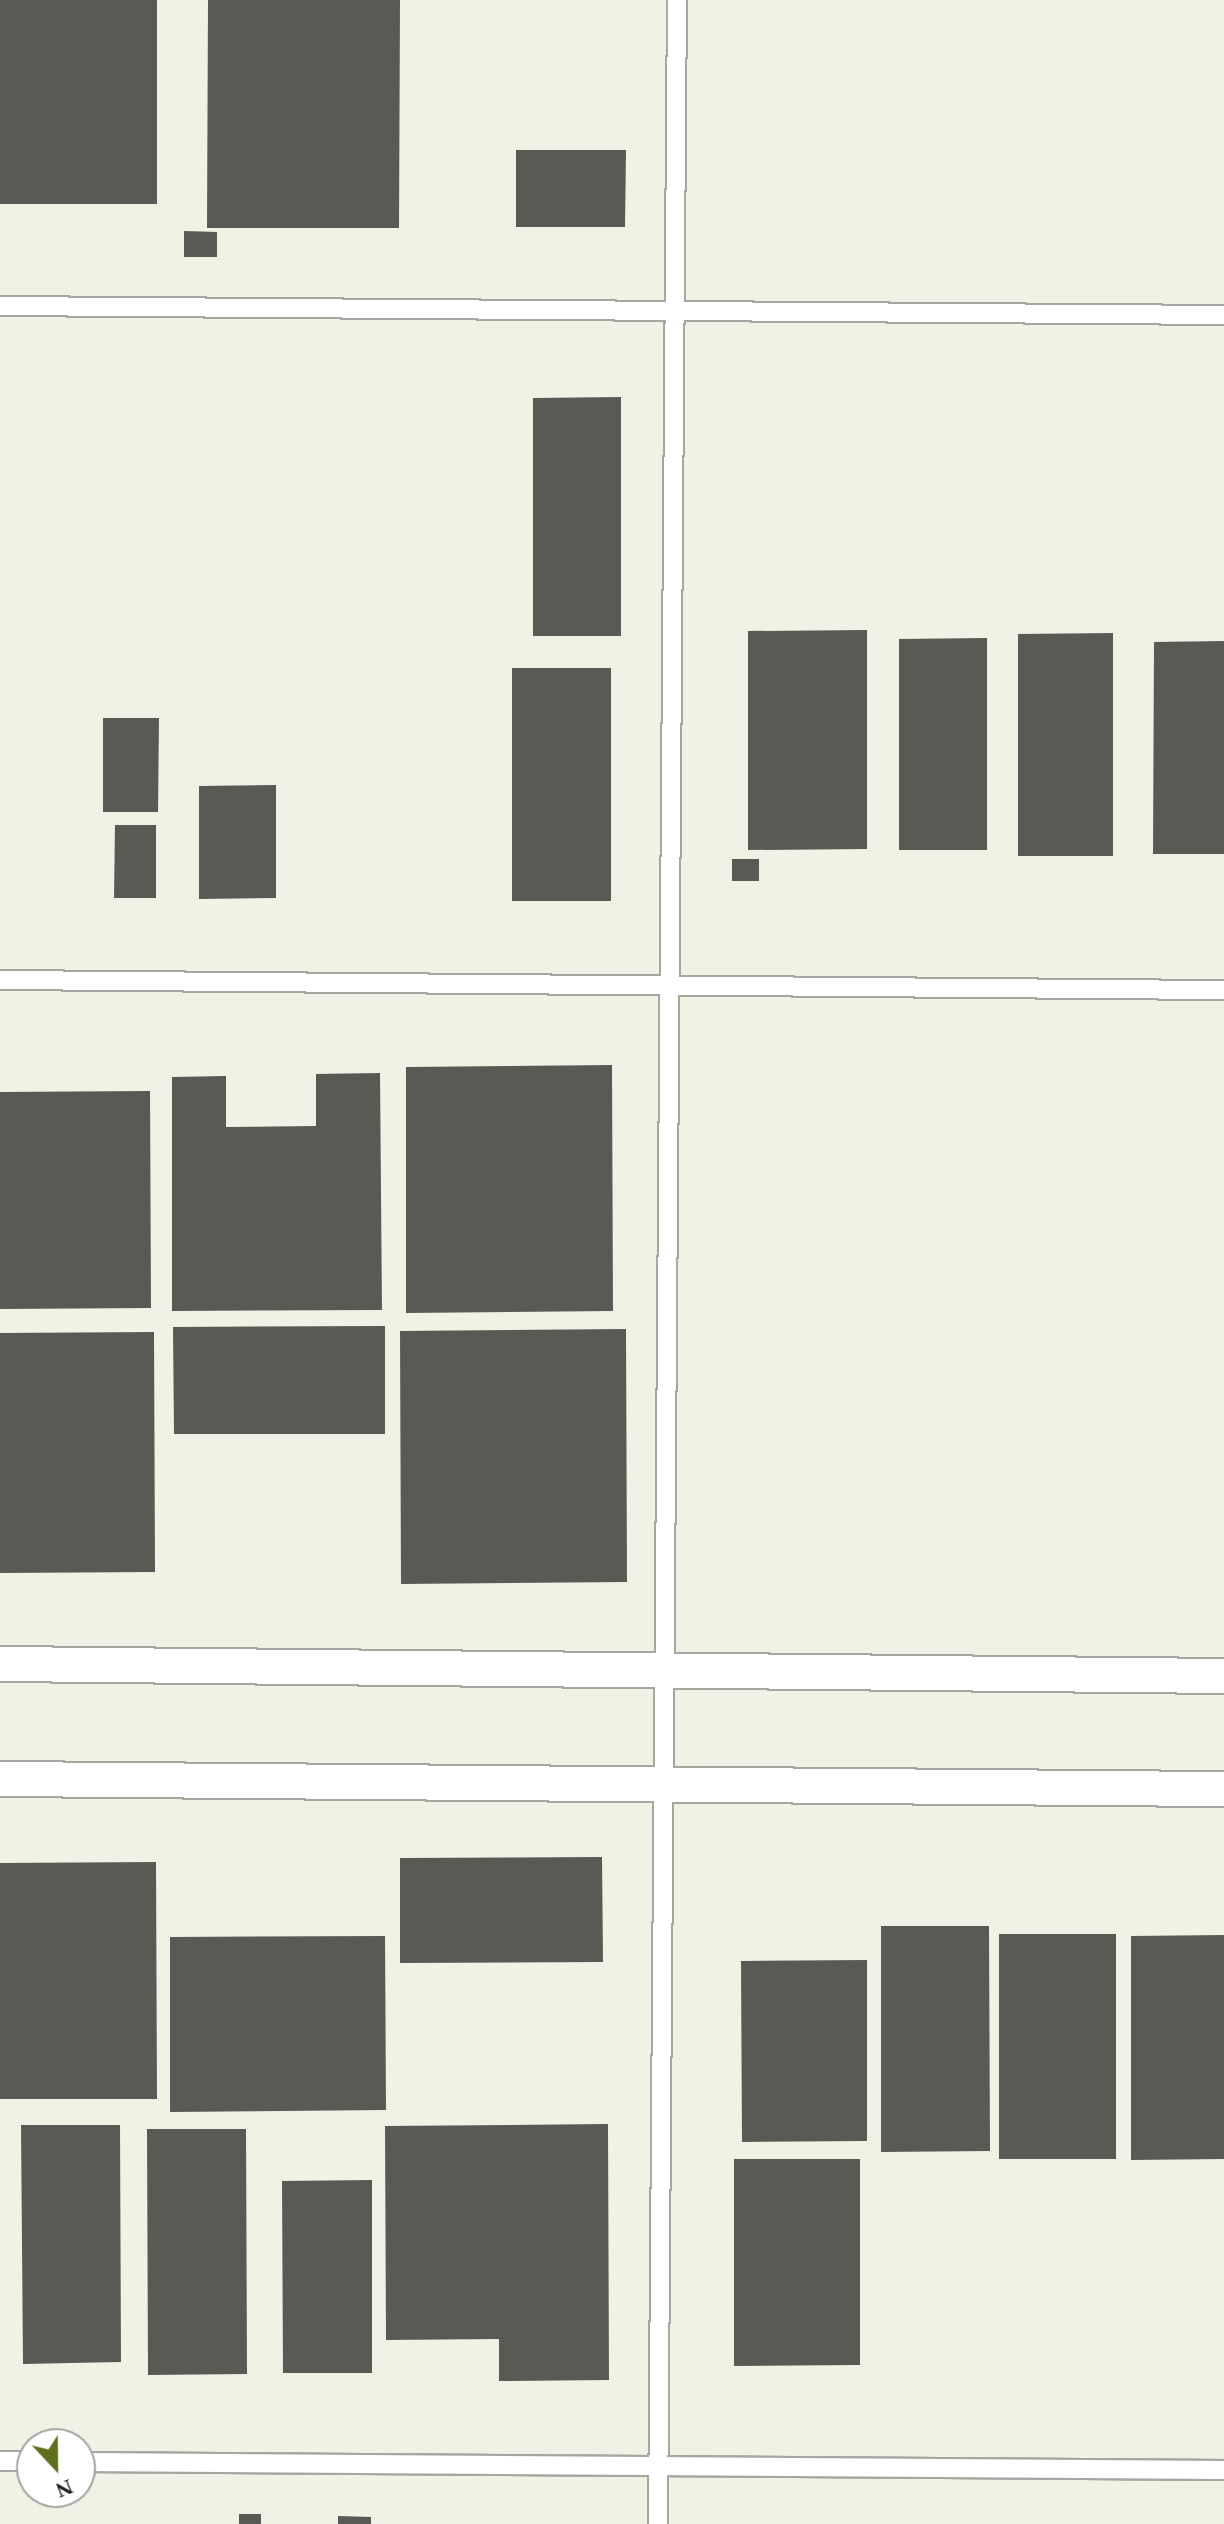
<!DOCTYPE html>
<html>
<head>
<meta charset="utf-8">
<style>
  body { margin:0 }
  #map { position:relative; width:1224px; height:2524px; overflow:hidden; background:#fafcf5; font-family:Georgia,serif }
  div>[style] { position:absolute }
  .built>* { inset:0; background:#eef3e4 }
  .building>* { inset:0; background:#595a54 }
  .roads { filter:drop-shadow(2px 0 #a5a7a0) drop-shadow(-2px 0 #a5a7a0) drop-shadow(0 2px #a5a7a0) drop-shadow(0 -2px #a5a7a0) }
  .lane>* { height:18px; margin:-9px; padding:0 9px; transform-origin:9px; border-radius:9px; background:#fff }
  .street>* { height:34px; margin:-17px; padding:0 17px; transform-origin:17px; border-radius:17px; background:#fff }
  span { translate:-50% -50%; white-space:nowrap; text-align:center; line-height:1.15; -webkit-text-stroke:8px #fff; paint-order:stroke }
  .north { position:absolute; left:16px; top:2428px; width:80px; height:80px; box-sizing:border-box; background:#fff; border:2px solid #a4a4a3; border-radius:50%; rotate:158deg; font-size:22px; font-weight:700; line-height:32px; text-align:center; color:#1c1c1a }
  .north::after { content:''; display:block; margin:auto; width:28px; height:36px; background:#5d6f1c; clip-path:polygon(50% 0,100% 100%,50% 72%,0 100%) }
</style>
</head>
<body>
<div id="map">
  <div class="built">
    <i style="clip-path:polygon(evenodd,0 0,1224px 0,1224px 2524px,0 2524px,0 0,32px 2444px,80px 2444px,80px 2492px,32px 2492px,32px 2444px)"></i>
  </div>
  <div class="building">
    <i style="clip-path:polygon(0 0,157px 0,157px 204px,0 204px)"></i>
    <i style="clip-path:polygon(208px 0,400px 0,399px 228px,207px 228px)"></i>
    <i style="clip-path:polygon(516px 150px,626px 150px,625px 227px,516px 227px)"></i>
    <i style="clip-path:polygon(184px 231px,217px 232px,217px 257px,184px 257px)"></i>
    <i style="clip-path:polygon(621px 397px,621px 636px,533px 636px,533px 398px)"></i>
    <i style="clip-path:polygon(867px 630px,867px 849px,748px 850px,748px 631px)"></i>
    <i style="clip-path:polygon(1113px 633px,1113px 856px,1018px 856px,1018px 634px)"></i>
    <i style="clip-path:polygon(987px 638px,987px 850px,899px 850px,899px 639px)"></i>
    <i style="clip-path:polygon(1224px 641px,1224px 854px,1153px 854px,1154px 642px)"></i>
    <i style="clip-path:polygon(512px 668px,611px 668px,611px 901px,512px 901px)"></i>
    <i style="clip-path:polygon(103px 718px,159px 718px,158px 812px,103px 812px)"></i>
    <i style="clip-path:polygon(276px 785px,276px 898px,199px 899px,199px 786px)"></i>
    <i style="clip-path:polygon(115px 825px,156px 825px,156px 898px,114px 898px)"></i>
    <i style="clip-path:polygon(732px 859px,759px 859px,759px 881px,732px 881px)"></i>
    <i style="clip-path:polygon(612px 1065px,613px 1311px,406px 1313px,406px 1067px)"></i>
    <i style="clip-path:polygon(380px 1073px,382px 1310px,172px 1311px,172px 1077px,226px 1076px,226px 1127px,316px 1126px,316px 1074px)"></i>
    <i style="clip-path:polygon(150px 1091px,151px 1308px,0 1309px,0 1092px)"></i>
    <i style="clip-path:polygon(385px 1326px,385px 1434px,174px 1434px,173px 1327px)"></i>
    <i style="clip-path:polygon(626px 1329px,627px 1582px,401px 1584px,400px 1331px)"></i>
    <i style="clip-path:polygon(154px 1332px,155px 1572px,0 1573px,0 1333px)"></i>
    <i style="clip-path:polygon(602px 1857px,603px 1962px,400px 1963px,400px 1858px)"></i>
    <i style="clip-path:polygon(156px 1862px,157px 2099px,0 2099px,0 1863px)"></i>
    <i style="clip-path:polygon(881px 1926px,989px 1926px,990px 2151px,881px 2152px)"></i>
    <i style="clip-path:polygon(999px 1934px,1116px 1934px,1116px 2159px,999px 2159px)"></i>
    <i style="clip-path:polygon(1224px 1935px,1224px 2159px,1131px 2160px,1131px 1936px)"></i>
    <i style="clip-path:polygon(385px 1936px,386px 2110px,170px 2112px,170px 1937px)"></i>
    <i style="clip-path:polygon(867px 1960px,867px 2141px,742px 2142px,741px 1961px)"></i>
    <i style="clip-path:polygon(608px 2124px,609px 2380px,499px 2381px,499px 2339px,386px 2340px,385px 2126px)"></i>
    <i style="clip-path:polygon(21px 2125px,120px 2125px,121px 2362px,23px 2364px)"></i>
    <i style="clip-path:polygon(147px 2129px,246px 2129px,247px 2374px,148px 2375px)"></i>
    <i style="clip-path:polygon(734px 2159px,860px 2159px,860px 2365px,734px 2366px)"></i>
    <i style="clip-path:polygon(372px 2180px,372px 2373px,283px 2373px,282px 2181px)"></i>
    <i style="clip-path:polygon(239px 2514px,261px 2514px,261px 2524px,239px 2524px)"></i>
    <i style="clip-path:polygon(338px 2516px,371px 2517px,371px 2524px,338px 2524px)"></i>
  </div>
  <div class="roads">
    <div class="lane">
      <i style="left:0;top:306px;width:1224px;rotate:0.42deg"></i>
      <i style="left:0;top:980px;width:1224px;rotate:0.47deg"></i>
      <i style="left:0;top:2461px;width:32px"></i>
      <i style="left:80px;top:2462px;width:1144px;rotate:0.4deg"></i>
      <i style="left:658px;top:2524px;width:2524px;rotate:-89.57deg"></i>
    </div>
    <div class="street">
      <i style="left:0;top:1664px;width:1224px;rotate:0.56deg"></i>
      <i style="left:0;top:1779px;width:1224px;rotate:0.47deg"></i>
    </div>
  </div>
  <div class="north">N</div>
</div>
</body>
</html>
